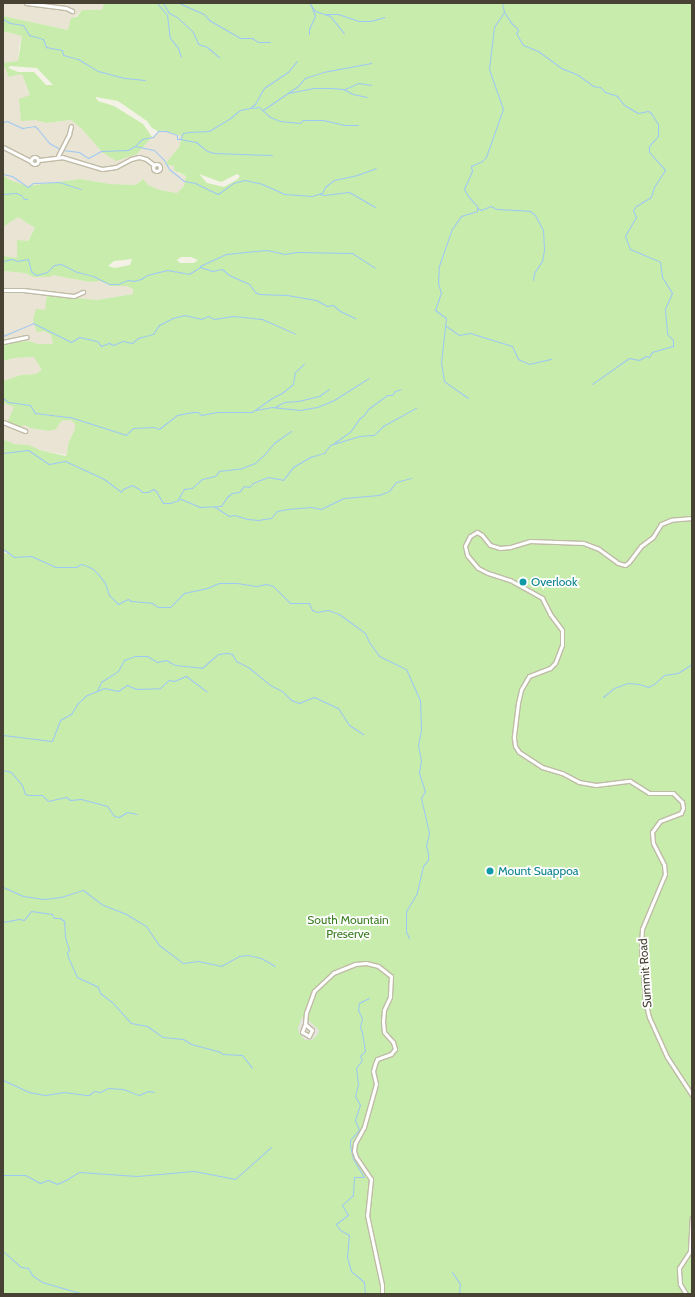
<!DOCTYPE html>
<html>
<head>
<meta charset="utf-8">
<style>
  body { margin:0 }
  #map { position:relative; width:695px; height:1297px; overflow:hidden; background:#f4f1e6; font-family:Cabin,sans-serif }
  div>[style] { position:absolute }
  .residential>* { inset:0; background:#e9e4d3 }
  .green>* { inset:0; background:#c7ecab }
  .parking>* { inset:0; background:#e5e3de }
  .stream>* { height:1px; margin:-0.5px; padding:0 0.5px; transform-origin:0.5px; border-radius:0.5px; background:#9dc7f6 }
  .roads { filter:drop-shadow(1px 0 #c0bba7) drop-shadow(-1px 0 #c0bba7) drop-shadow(0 1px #c0bba7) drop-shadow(0 -1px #c0bba7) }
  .minor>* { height:3px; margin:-1.5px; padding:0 1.5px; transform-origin:1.5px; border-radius:1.5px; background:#fff }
  .minor>.ring { margin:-1.5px; padding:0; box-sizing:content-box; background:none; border:3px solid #fff; border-radius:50% }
  .dots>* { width:11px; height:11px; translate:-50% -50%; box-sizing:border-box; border:2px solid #fff; border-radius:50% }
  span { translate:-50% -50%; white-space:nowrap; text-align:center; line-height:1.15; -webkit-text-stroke:3.5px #fff; paint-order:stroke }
  .culture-label { font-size:12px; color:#0d838f }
  .left { translate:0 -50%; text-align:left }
  .park-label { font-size:12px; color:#3b7e23 }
  .street-label { font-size:12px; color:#474234 }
  .frame { position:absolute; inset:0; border:4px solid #474234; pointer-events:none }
</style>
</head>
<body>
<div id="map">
  <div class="residential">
    <i style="clip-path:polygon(3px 3px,104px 3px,102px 10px,82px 10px,74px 18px,68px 30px,3px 16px)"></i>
    <i style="clip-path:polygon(3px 31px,22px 36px,19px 47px,18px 61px,4px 63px,9px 77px,22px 74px,30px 95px,21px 120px,35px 120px,46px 123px,71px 120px,81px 128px,102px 152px,137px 154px,152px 137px,162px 130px,182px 136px,179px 147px,165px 164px,175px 166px,179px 174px,186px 176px,184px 186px,177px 193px,160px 190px,148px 185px,142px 179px,136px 185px,110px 184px,80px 179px,27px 186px,10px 180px,3px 175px)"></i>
    <i style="clip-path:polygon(18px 217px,35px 228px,17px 258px,3px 256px,3px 227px)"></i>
    <i style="clip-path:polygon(3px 271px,25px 273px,33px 277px,52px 275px,90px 282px,100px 281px,111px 286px,127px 286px,133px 289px,133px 294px,97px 300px,74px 298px,44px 331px,51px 335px,53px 345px,38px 344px,29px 341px,3px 343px)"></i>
    <i style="clip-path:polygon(35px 357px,42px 370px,36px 374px,21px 375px,3px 381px,3px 361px,14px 358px)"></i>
    <i style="clip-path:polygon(3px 403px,14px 407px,21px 427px,24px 425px,30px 428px,49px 431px,61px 421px,71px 420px,75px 423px,75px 429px,68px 444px,67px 455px,40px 450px,29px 445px,14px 444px,3px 439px)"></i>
  </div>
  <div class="green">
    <i style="clip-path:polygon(evenodd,104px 3px,692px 3px,692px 1294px,3px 1294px,3px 552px,7px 554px,8px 552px,3px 551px,3px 439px,14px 444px,29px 445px,40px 450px,65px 456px,67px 455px,68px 444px,75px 429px,75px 424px,71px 420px,61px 421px,56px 429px,49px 431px,30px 428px,25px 425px,20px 427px,8px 421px,14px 407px,3px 403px,3px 381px,21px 375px,36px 374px,42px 370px,34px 357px,14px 358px,3px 361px,3px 343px,29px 341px,38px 344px,53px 344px,51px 335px,44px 331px,37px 332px,33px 320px,36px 309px,45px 310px,47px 295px,97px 300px,133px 294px,133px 289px,127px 286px,111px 286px,100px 281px,90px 282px,52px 275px,51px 277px,33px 277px,25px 273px,3px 271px,3px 256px,17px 258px,17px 240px,28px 241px,35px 228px,18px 217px,3px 227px,3px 175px,10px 180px,27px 186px,80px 179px,110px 184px,136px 185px,143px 179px,148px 185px,160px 190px,177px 193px,184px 186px,186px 176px,174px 170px,174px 166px,165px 164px,179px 147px,182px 136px,162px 130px,160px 132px,152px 128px,147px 121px,118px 101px,96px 97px,96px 98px,98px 101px,114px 106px,143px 124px,152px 137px,137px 154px,116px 161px,102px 152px,81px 128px,71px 120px,46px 123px,35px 120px,21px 121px,19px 99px,30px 95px,22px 74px,9px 77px,3px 63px,18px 61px,22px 36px,3px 31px,3px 16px,68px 30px,71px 18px,77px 17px,82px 10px,102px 10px,104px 3px,10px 66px,37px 68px,53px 85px,46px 85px,34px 72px,18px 72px,8px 68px,10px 66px,104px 3px,199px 174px,221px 182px,237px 174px,240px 176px,238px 179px,224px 187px,207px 183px,199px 174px,104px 3px,181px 257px,191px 257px,198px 260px,194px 263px,180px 263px,177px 260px,181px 257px,104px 3px,132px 259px,130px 265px,115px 268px,108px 266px,114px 261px,132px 259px)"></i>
  </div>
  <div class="parking">
    <i style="clip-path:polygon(302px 1017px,307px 1019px,319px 1030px,318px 1034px,312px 1040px,305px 1040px,299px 1033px,298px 1028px)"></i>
  </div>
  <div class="stream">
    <i style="left:157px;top:3px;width:16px;rotate:50deg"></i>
    <i style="left:167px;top:15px;width:23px;rotate:83deg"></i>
    <i style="left:170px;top:38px;width:13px;rotate:51deg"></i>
    <i style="left:178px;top:48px;width:9px;rotate:72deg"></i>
    <i style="left:163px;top:3px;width:12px;rotate:59deg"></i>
    <i style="left:169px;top:13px;width:9px;rotate:27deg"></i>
    <i style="left:177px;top:17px;width:22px;rotate:43deg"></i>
    <i style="left:193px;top:32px;width:13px;rotate:67deg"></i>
    <i style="left:198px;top:44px;width:9px;rotate:18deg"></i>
    <i style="left:207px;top:47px;width:16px;rotate:40deg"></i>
    <i style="left:179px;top:3px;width:27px;rotate:24deg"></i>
    <i style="left:204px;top:14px;width:8px;rotate:50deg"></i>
    <i style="left:209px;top:20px;width:36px;rotate:30deg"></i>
    <i style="left:240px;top:38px;width:12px"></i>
    <i style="left:252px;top:38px;width:7px;rotate:34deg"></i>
    <i style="left:258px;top:42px;width:12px"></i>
    <i style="left:309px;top:3px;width:10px;rotate:53deg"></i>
    <i style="left:315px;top:11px;width:16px;rotate:18deg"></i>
    <i style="left:330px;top:16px;width:22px;rotate:51deg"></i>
    <i style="left:502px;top:3px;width:9px;rotate:77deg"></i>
    <i style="left:504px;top:12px;width:14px;rotate:56deg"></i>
    <i style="left:512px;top:24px;width:6px;rotate:39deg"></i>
    <i style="left:517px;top:28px;width:3px;rotate:72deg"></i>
    <i style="left:518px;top:31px;width:3px;rotate:135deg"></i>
    <i style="left:516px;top:33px;width:14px;rotate:60deg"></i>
    <i style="left:523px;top:45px;width:16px;rotate:22deg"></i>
    <i style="left:538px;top:51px;width:29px;rotate:36deg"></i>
    <i style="left:561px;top:68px;width:18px;rotate:22deg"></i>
    <i style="left:578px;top:75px;width:19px;rotate:36deg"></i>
    <i style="left:593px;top:86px;width:7px;rotate:8deg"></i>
    <i style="left:600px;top:87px;width:7px;rotate:45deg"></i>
    <i style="left:605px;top:92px;width:13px;rotate:18deg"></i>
    <i style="left:617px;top:96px;width:11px;rotate:52deg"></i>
    <i style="left:624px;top:105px;width:16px;rotate:30deg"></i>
    <i style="left:638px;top:113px;width:10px;rotate:-11deg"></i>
    <i style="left:648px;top:111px;width:4px;rotate:34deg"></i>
    <i style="left:651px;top:113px;width:13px;rotate:58deg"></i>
    <i style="left:658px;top:124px;width:12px;rotate:90deg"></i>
    <i style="left:658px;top:136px;width:13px;rotate:132deg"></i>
    <i style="left:649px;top:146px;width:6px;rotate:90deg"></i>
    <i style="left:649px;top:152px;width:24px;rotate:48deg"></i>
    <i style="left:665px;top:170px;width:20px;rotate:123deg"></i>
    <i style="left:654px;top:187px;width:10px;rotate:107deg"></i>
    <i style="left:651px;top:197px;width:17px;rotate:149deg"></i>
    <i style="left:636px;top:206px;width:5px;rotate:127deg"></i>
    <i style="left:633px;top:210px;width:8px;rotate:67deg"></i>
    <i style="left:636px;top:217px;width:22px;rotate:120deg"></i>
    <i style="left:625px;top:236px;width:14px;rotate:69deg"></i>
    <i style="left:630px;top:249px;width:33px;rotate:23deg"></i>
    <i style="left:660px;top:262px;width:15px;rotate:82deg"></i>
    <i style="left:662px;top:277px;width:19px;rotate:58deg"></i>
    <i style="left:672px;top:293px;width:17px;rotate:114deg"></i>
    <i style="left:665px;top:309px;width:25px;rotate:85deg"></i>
    <i style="left:667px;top:334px;width:8px;rotate:45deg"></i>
    <i style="left:673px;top:340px;width:6px;rotate:90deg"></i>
    <i style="left:673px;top:346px;width:22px;rotate:164deg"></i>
    <i style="left:652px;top:352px;width:6px;rotate:121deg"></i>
    <i style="left:649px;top:357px;width:3px;rotate:-162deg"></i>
    <i style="left:646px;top:356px;width:8px;rotate:150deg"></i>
    <i style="left:639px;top:360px;width:10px;rotate:-169deg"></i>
    <i style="left:629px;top:358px;width:45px;rotate:144.9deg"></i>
    <i style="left:326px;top:14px;width:12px"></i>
    <i style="left:338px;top:14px;width:21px;rotate:19deg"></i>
    <i style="left:358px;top:21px;width:13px"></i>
    <i style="left:371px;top:21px;width:14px;rotate:-17deg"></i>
    <i style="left:3px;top:19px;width:8px;rotate:30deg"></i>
    <i style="left:10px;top:23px;width:13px;rotate:9deg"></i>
    <i style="left:23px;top:25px;width:12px;rotate:59deg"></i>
    <i style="left:29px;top:35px;width:15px;rotate:16deg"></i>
    <i style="left:43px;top:39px;width:9px;rotate:69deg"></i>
    <i style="left:46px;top:47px;width:16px;rotate:11deg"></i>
    <i style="left:62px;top:50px;width:5px;rotate:79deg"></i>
    <i style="left:63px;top:55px;width:16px;rotate:15deg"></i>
    <i style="left:78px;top:59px;width:23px;rotate:31deg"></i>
    <i style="left:98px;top:71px;width:28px;rotate:15deg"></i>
    <i style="left:125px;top:78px;width:20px;rotate:6deg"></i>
    <i style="left:309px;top:34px;width:5px;rotate:-90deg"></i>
    <i style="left:309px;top:29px;width:14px;rotate:-65deg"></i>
    <i style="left:315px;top:16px;width:12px;rotate:-110deg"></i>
    <i style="left:345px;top:89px;width:14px;rotate:-25deg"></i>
    <i style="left:358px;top:83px;width:13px;rotate:9deg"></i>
    <i style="left:288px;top:93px;width:25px;rotate:-11deg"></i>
    <i style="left:313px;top:88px;width:18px"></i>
    <i style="left:331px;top:88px;width:12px;rotate:5deg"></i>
    <i style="left:343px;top:89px;width:11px;rotate:27deg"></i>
    <i style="left:353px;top:94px;width:14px;rotate:12deg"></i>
    <i style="left:251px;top:107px;width:5px;rotate:-37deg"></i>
    <i style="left:255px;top:104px;width:18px;rotate:-61deg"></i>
    <i style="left:264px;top:88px;width:29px;rotate:-34deg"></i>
    <i style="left:288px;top:72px;width:14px;rotate:-51deg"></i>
    <i style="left:263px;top:110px;width:42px;rotate:-34.4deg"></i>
    <i style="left:298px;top:86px;width:11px;rotate:-49deg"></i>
    <i style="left:305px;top:78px;width:19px;rotate:-18deg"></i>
    <i style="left:323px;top:72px;width:49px;rotate:-10.6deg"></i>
    <i style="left:3px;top:122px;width:4px;rotate:-14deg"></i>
    <i style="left:7px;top:121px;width:17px;rotate:25deg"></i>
    <i style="left:22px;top:128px;width:12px;rotate:-9deg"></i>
    <i style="left:34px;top:126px;width:4px;rotate:34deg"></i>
    <i style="left:37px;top:128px;width:19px;rotate:51deg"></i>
    <i style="left:49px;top:143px;width:13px;rotate:29deg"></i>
    <i style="left:180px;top:139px;width:16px;rotate:11deg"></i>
    <i style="left:196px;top:142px;width:14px;rotate:39deg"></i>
    <i style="left:207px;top:151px;width:7px;rotate:16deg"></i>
    <i style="left:214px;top:153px;width:58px;rotate:2deg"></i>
    <i style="left:135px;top:146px;width:10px;rotate:-45deg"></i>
    <i style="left:142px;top:139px;width:11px;rotate:-10deg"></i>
    <i style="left:153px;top:137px;width:8px;rotate:-50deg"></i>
    <i style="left:158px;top:131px;width:8px"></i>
    <i style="left:166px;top:131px;width:12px;rotate:20deg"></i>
    <i style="left:177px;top:135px;width:4px;rotate:90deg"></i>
    <i style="left:177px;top:139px;width:3px"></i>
    <i style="left:180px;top:139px;width:7px;rotate:-63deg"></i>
    <i style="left:183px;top:133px;width:6px;rotate:-9deg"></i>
    <i style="left:189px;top:132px;width:20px;rotate:-3deg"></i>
    <i style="left:209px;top:131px;width:23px;rotate:-31deg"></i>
    <i style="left:229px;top:119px;width:14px;rotate:-39deg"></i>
    <i style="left:240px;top:110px;width:10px;rotate:-11deg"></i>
    <i style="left:250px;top:108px;width:9px;rotate:-6deg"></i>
    <i style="left:259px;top:107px;width:15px;rotate:42deg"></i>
    <i style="left:270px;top:117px;width:11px;rotate:22deg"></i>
    <i style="left:280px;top:121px;width:20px;rotate:6deg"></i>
    <i style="left:300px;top:123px;width:4px;rotate:-45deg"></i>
    <i style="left:303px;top:120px;width:20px"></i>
    <i style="left:323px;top:120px;width:22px;rotate:13deg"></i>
    <i style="left:344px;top:125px;width:14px"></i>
    <i style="left:63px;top:150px;width:16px;rotate:7deg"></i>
    <i style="left:79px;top:152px;width:11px;rotate:34deg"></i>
    <i style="left:88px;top:158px;width:15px;rotate:-28deg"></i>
    <i style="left:101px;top:151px;width:27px;rotate:-2deg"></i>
    <i style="left:128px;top:150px;width:8px;rotate:-30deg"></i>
    <i style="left:135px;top:146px;width:19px;rotate:12deg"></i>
    <i style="left:154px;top:150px;width:14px;rotate:45deg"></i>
    <i style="left:164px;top:160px;width:10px;rotate:61deg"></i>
    <i style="left:169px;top:169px;width:19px;rotate:39deg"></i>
    <i style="left:184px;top:181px;width:11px;rotate:10deg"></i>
    <i style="left:195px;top:183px;width:25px;rotate:26deg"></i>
    <i style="left:218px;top:194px;width:19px;rotate:-36deg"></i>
    <i style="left:233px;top:183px;width:12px;rotate:-14deg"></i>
    <i style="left:245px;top:180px;width:17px;rotate:13deg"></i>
    <i style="left:262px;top:184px;width:24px;rotate:24deg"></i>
    <i style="left:284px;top:194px;width:28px;rotate:4deg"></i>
    <i style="left:312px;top:196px;width:10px;rotate:-17deg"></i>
    <i style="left:322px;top:193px;width:7px;rotate:-63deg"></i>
    <i style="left:325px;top:187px;width:11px;rotate:-38deg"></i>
    <i style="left:334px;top:180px;width:24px;rotate:-12deg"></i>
    <i style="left:357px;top:175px;width:20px;rotate:-20deg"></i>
    <i style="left:3px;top:174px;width:9px;rotate:13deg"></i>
    <i style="left:12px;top:176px;width:19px;rotate:35deg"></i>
    <i style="left:28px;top:187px;width:6px;rotate:-39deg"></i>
    <i style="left:33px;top:183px;width:26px;rotate:-2deg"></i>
    <i style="left:59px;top:182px;width:23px;rotate:18deg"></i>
    <i style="left:3px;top:194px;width:13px;rotate:-4deg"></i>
    <i style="left:16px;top:193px;width:5px;rotate:22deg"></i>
    <i style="left:21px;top:195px;width:5px;rotate:53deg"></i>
    <i style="left:24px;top:199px;width:3px"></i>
    <i style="left:320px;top:194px;width:4px;rotate:14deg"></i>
    <i style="left:324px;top:195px;width:25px;rotate:-7deg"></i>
    <i style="left:349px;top:192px;width:30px;rotate:30deg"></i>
    <i style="left:477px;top:208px;width:4px;rotate:27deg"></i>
    <i style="left:481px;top:210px;width:11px;rotate:-22deg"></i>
    <i style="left:491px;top:206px;width:6px;rotate:31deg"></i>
    <i style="left:496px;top:209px;width:22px;rotate:3deg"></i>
    <i style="left:518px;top:210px;width:12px;rotate:5deg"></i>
    <i style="left:530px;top:211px;width:6px;rotate:39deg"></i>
    <i style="left:535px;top:215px;width:17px;rotate:62deg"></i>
    <i style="left:543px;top:230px;width:20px;rotate:87deg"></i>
    <i style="left:544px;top:250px;width:11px;rotate:100deg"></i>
    <i style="left:542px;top:261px;width:14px;rotate:124deg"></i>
    <i style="left:534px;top:273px;width:7px;rotate:98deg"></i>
    <i style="left:3px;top:261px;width:9px;rotate:-13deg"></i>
    <i style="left:12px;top:259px;width:5px;rotate:22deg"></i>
    <i style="left:17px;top:261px;width:11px;rotate:-10deg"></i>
    <i style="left:28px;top:259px;width:12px;rotate:76deg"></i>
    <i style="left:31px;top:271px;width:6px;rotate:39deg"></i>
    <i style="left:36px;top:275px;width:11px;rotate:-15deg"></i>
    <i style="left:47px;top:272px;width:10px;rotate:-45deg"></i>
    <i style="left:54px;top:265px;width:7px;rotate:-8deg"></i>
    <i style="left:61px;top:264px;width:18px;rotate:27deg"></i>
    <i style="left:77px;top:272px;width:16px;rotate:14deg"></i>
    <i style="left:93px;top:276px;width:18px;rotate:27deg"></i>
    <i style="left:109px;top:284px;width:9px"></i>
    <i style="left:118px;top:284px;width:11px;rotate:-22deg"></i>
    <i style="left:128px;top:280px;width:6px;rotate:9deg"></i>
    <i style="left:134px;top:281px;width:7px;rotate:-16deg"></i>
    <i style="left:141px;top:279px;width:7px;rotate:-34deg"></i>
    <i style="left:147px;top:275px;width:21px;rotate:-14deg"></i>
    <i style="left:167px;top:270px;width:22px;rotate:10deg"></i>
    <i style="left:189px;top:274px;width:13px;rotate:-32deg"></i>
    <i style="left:200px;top:267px;width:13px;rotate:18deg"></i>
    <i style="left:212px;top:271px;width:10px;rotate:-11deg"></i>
    <i style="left:222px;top:269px;width:9px;rotate:41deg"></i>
    <i style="left:229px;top:275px;width:22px;rotate:24deg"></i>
    <i style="left:249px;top:284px;width:10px;rotate:53deg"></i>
    <i style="left:255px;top:292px;width:4px;rotate:27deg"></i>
    <i style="left:259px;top:294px;width:28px;rotate:2deg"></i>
    <i style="left:287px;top:295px;width:29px;rotate:10deg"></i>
    <i style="left:316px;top:300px;width:13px;rotate:29deg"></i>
    <i style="left:327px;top:306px;width:6px;rotate:-9deg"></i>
    <i style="left:333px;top:305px;width:9px;rotate:41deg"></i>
    <i style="left:340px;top:311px;width:17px;rotate:25deg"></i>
    <i style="left:200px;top:266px;width:29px;rotate:-25deg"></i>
    <i style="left:226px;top:254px;width:41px;rotate:-5.6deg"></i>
    <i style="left:267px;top:250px;width:17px;rotate:13deg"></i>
    <i style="left:284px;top:254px;width:13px;rotate:-9deg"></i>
    <i style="left:297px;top:252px;width:55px;rotate:1deg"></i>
    <i style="left:352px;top:253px;width:27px;rotate:33deg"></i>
    <i style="left:446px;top:326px;width:16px;rotate:35deg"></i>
    <i style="left:459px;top:335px;width:11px;rotate:-10deg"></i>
    <i style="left:470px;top:333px;width:44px;rotate:17.2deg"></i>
    <i style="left:512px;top:346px;width:14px;rotate:65deg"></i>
    <i style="left:518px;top:359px;width:12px;rotate:24deg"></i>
    <i style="left:529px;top:364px;width:23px;rotate:-13deg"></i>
    <i style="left:3px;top:336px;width:33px;rotate:-23deg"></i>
    <i style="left:33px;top:323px;width:42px;rotate:26.6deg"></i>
    <i style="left:71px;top:342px;width:9px;rotate:-32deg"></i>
    <i style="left:79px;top:337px;width:18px;rotate:13deg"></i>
    <i style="left:97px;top:341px;width:6px;rotate:51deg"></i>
    <i style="left:101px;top:346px;width:9px;rotate:-21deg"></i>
    <i style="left:109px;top:343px;width:4px;rotate:27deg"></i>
    <i style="left:113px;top:345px;width:11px;rotate:-22deg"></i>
    <i style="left:123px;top:341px;width:9px;rotate:13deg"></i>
    <i style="left:132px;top:343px;width:8px;rotate:-40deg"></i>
    <i style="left:138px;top:338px;width:16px;rotate:-15deg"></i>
    <i style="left:153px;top:334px;width:11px;rotate:-56deg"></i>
    <i style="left:159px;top:325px;width:16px;rotate:-27deg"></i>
    <i style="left:173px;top:318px;width:11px;rotate:-15deg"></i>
    <i style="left:184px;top:315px;width:17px;rotate:13deg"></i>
    <i style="left:201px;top:319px;width:8px;rotate:-23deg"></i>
    <i style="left:208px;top:316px;width:7px;rotate:27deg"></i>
    <i style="left:214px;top:319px;width:19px;rotate:-9deg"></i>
    <i style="left:233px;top:316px;width:29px;rotate:6deg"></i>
    <i style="left:262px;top:319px;width:36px;rotate:24deg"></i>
    <i style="left:3px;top:398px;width:6px;rotate:39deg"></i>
    <i style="left:8px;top:402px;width:22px;rotate:8deg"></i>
    <i style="left:30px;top:405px;width:9px;rotate:58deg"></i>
    <i style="left:35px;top:413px;width:35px;rotate:7deg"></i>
    <i style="left:70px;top:417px;width:59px;rotate:17.8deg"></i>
    <i style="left:126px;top:435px;width:10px;rotate:-45deg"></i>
    <i style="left:133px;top:428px;width:21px;rotate:-3deg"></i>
    <i style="left:154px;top:427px;width:5px;rotate:22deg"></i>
    <i style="left:159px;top:429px;width:23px;rotate:-38deg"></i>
    <i style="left:177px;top:415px;width:16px;rotate:-11deg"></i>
    <i style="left:193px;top:412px;width:5px"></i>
    <i style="left:198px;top:412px;width:4px;rotate:45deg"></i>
    <i style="left:201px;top:415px;width:15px;rotate:-11deg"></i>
    <i style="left:216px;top:412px;width:36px"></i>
    <i style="left:252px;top:412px;width:24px;rotate:-35deg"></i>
    <i style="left:272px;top:398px;width:11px;rotate:-27deg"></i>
    <i style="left:282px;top:393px;width:14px;rotate:-39deg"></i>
    <i style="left:293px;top:384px;width:12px;rotate:-81deg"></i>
    <i style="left:295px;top:372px;width:12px;rotate:-42deg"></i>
    <i style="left:468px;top:398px;width:29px;rotate:-145deg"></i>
    <i style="left:444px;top:381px;width:18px;rotate:-99deg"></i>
    <i style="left:441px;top:363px;width:45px;rotate:-83.7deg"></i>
    <i style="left:446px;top:318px;width:14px;rotate:-144deg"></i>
    <i style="left:435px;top:310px;width:18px;rotate:-71deg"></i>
    <i style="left:441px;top:293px;width:10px;rotate:-107deg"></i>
    <i style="left:438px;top:283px;width:17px;rotate:-87deg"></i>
    <i style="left:439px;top:266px;width:39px;rotate:-71deg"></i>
    <i style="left:452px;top:229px;width:16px;rotate:-55deg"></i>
    <i style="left:461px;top:216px;width:17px;rotate:-17deg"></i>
    <i style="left:477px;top:211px;width:5px;rotate:-90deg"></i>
    <i style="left:477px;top:206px;width:13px;rotate:-132deg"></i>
    <i style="left:468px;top:196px;width:8px;rotate:-120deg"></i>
    <i style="left:464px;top:189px;width:20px;rotate:-66deg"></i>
    <i style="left:472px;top:171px;width:5px;rotate:-101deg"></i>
    <i style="left:471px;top:166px;width:12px;rotate:-24deg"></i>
    <i style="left:482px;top:161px;width:6px;rotate:-45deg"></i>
    <i style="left:486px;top:157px;width:51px;rotate:-70.5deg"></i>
    <i style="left:503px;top:109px;width:42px;rotate:-109.3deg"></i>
    <i style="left:489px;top:69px;width:42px;rotate:-83.2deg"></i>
    <i style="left:494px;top:27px;width:18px;rotate:-56deg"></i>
    <i style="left:275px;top:407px;width:10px;rotate:-29deg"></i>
    <i style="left:284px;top:402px;width:14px;rotate:-4deg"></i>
    <i style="left:298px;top:401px;width:22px;rotate:-13deg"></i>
    <i style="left:319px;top:396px;width:12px;rotate:-35deg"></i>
    <i style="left:256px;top:410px;width:15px;rotate:-11deg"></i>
    <i style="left:271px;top:407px;width:29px;rotate:6deg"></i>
    <i style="left:300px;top:410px;width:17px;rotate:-10deg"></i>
    <i style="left:317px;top:407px;width:18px;rotate:-22deg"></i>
    <i style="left:334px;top:400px;width:41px;rotate:-32.2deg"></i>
    <i style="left:334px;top:443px;width:19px;rotate:-35deg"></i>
    <i style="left:350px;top:432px;width:16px;rotate:-55deg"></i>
    <i style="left:359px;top:419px;width:6px;rotate:-39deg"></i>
    <i style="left:364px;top:415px;width:7px;rotate:-56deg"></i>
    <i style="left:368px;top:409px;width:24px;rotate:-36deg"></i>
    <i style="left:387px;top:395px;width:5px"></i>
    <i style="left:392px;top:395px;width:5px;rotate:-53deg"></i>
    <i style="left:395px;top:391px;width:6px;rotate:-18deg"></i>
    <i style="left:3px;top:453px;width:25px;rotate:-7deg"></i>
    <i style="left:28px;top:450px;width:25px;rotate:34deg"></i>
    <i style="left:49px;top:464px;width:16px;rotate:-11deg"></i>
    <i style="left:65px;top:461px;width:43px;rotate:24.8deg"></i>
    <i style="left:104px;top:479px;width:21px;rotate:37deg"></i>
    <i style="left:121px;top:492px;width:4px;rotate:-56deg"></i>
    <i style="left:123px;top:489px;width:10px;rotate:-24deg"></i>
    <i style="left:132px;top:485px;width:8px;rotate:30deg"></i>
    <i style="left:139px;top:489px;width:4px;rotate:45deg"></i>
    <i style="left:142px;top:492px;width:6px"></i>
    <i style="left:148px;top:492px;width:6px;rotate:-31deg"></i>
    <i style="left:153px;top:489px;width:4px;rotate:34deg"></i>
    <i style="left:156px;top:491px;width:14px;rotate:60deg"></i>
    <i style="left:163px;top:503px;width:7px"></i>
    <i style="left:170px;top:503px;width:12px;rotate:-20deg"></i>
    <i style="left:181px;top:499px;width:21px;rotate:23deg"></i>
    <i style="left:200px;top:507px;width:21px;rotate:-3deg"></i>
    <i style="left:221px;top:506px;width:11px;rotate:-56deg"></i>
    <i style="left:227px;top:497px;width:6px;rotate:-39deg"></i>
    <i style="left:232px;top:493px;width:7px;rotate:-8deg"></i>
    <i style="left:239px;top:492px;width:8px;rotate:-50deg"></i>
    <i style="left:244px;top:486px;width:5px;rotate:11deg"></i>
    <i style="left:249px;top:487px;width:6px;rotate:-45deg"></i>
    <i style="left:253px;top:483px;width:16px;rotate:-22deg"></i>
    <i style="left:268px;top:477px;width:15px;rotate:11deg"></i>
    <i style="left:283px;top:480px;width:16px;rotate:-52deg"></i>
    <i style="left:293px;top:467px;width:20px;rotate:-30deg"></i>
    <i style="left:310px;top:457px;width:15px;rotate:-16deg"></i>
    <i style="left:324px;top:453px;width:10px;rotate:-53deg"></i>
    <i style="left:330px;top:445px;width:30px;rotate:-17deg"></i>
    <i style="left:359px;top:436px;width:15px;rotate:-4deg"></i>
    <i style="left:374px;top:435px;width:13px;rotate:-45deg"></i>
    <i style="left:383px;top:426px;width:38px;rotate:-29deg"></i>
    <i style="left:178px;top:499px;width:12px;rotate:-59deg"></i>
    <i style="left:184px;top:489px;width:8px;rotate:-7deg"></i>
    <i style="left:192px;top:488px;width:13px;rotate:-42deg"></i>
    <i style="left:202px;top:479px;width:13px;rotate:-13deg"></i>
    <i style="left:215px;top:476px;width:6px;rotate:-51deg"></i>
    <i style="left:219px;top:471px;width:23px;rotate:-7deg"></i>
    <i style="left:242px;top:468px;width:14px;rotate:-21deg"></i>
    <i style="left:255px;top:463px;width:12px;rotate:-42deg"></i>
    <i style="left:264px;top:455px;width:16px;rotate:-50deg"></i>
    <i style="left:274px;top:443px;width:21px;rotate:-35deg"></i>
    <i style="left:215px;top:507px;width:17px;rotate:33deg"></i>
    <i style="left:229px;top:516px;width:5px;rotate:-11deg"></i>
    <i style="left:234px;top:515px;width:14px;rotate:17deg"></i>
    <i style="left:247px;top:519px;width:11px;rotate:5deg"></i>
    <i style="left:258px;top:520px;width:13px;rotate:-9deg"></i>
    <i style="left:271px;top:518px;width:9px;rotate:-49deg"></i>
    <i style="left:277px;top:511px;width:11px;rotate:-10deg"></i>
    <i style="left:288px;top:509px;width:23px;rotate:-5deg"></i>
    <i style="left:311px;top:507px;width:10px;rotate:11deg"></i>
    <i style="left:321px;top:509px;width:25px;rotate:-26deg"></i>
    <i style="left:344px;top:498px;width:35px;rotate:-5deg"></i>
    <i style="left:379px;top:495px;width:11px;rotate:-22deg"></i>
    <i style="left:389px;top:491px;width:11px;rotate:-52deg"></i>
    <i style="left:396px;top:482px;width:16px;rotate:-15deg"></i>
    <i style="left:3px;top:549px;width:14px;rotate:36deg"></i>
    <i style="left:14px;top:557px;width:17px;rotate:-3deg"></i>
    <i style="left:31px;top:556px;width:27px;rotate:24deg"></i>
    <i style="left:56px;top:567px;width:20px"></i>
    <i style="left:76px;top:567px;width:6px;rotate:-31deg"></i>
    <i style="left:81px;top:564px;width:6px;rotate:18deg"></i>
    <i style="left:87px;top:566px;width:7px;rotate:27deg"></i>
    <i style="left:93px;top:569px;width:7px;rotate:45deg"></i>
    <i style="left:98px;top:574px;width:11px;rotate:52deg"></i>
    <i style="left:105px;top:583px;width:13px;rotate:72deg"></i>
    <i style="left:109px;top:595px;width:13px;rotate:45deg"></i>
    <i style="left:118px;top:604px;width:11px;rotate:-27deg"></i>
    <i style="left:128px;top:599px;width:4px;rotate:34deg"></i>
    <i style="left:131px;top:601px;width:21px;rotate:5deg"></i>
    <i style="left:152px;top:603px;width:7px;rotate:34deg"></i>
    <i style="left:158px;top:607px;width:12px"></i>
    <i style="left:170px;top:607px;width:20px;rotate:-45deg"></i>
    <i style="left:184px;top:593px;width:24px;rotate:-12deg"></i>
    <i style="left:207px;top:588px;width:13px;rotate:-23deg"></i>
    <i style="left:219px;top:583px;width:18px"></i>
    <i style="left:237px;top:583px;width:20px;rotate:9deg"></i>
    <i style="left:257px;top:586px;width:9px;rotate:-13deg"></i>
    <i style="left:266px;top:584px;width:7px;rotate:16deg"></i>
    <i style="left:273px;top:586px;width:24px;rotate:45deg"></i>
    <i style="left:290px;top:603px;width:19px"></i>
    <i style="left:309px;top:603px;width:8px;rotate:67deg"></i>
    <i style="left:312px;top:610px;width:5px;rotate:22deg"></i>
    <i style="left:317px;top:612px;width:11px;rotate:-10deg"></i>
    <i style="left:328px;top:610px;width:12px;rotate:20deg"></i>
    <i style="left:339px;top:614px;width:32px;rotate:36deg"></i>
    <i style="left:365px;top:633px;width:10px;rotate:66deg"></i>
    <i style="left:369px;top:642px;width:17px;rotate:54deg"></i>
    <i style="left:379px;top:656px;width:30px;rotate:26deg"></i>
    <i style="left:406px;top:669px;width:34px;rotate:66deg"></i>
    <i style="left:420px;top:700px;width:30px;rotate:88deg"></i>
    <i style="left:421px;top:730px;width:15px;rotate:101deg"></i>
    <i style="left:418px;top:745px;width:15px;rotate:79deg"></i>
    <i style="left:421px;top:760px;width:13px;rotate:99deg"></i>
    <i style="left:419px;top:773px;width:19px;rotate:72deg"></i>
    <i style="left:425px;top:791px;width:8px;rotate:120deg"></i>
    <i style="left:421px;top:798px;width:36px;rotate:77deg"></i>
    <i style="left:429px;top:833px;width:13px;rotate:103deg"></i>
    <i style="left:426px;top:846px;width:7px;rotate:74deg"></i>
    <i style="left:428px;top:853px;width:7px;rotate:90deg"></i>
    <i style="left:428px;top:860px;width:8px;rotate:130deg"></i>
    <i style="left:423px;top:866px;width:28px;rotate:103deg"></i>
    <i style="left:417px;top:893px;width:21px;rotate:121deg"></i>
    <i style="left:406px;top:911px;width:21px;rotate:90deg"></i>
    <i style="left:406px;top:932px;width:7px;rotate:63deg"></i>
    <i style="left:97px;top:691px;width:10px;rotate:-66deg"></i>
    <i style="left:101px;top:682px;width:20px;rotate:-33deg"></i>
    <i style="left:118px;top:671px;width:13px;rotate:-61deg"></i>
    <i style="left:124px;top:660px;width:12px;rotate:-20deg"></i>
    <i style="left:135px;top:656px;width:12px"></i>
    <i style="left:147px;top:656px;width:12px;rotate:31deg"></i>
    <i style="left:157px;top:662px;width:9px;rotate:-13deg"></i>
    <i style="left:166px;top:660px;width:10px;rotate:29deg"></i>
    <i style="left:175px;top:665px;width:27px;rotate:6deg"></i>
    <i style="left:202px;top:668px;width:21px;rotate:-41deg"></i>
    <i style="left:218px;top:654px;width:9px;rotate:-6deg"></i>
    <i style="left:227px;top:653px;width:5px;rotate:11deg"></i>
    <i style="left:232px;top:654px;width:8px;rotate:60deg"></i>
    <i style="left:236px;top:661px;width:13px;rotate:27deg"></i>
    <i style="left:248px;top:667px;width:28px;rotate:39deg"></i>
    <i style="left:270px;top:685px;width:13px;rotate:27deg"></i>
    <i style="left:282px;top:691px;width:13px;rotate:45deg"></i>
    <i style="left:291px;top:700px;width:9px;rotate:21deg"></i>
    <i style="left:299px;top:703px;width:16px;rotate:-22deg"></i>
    <i style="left:314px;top:697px;width:26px;rotate:25deg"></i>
    <i style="left:338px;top:708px;width:20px;rotate:57deg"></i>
    <i style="left:349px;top:725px;width:17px;rotate:33deg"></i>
    <i style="left:603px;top:697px;width:14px;rotate:-39deg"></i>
    <i style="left:614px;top:688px;width:15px;rotate:-20deg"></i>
    <i style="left:628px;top:683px;width:11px;rotate:5deg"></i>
    <i style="left:639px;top:684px;width:9px;rotate:18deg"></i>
    <i style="left:648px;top:687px;width:7px;rotate:-27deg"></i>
    <i style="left:654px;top:684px;width:13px;rotate:-42deg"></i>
    <i style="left:664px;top:675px;width:14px;rotate:-8deg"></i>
    <i style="left:678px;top:673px;width:17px;rotate:-33deg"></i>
    <i style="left:3px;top:735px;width:49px;rotate:7deg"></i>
    <i style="left:52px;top:741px;width:22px;rotate:-69deg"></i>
    <i style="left:60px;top:720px;width:13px;rotate:-29deg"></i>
    <i style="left:71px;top:714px;width:13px;rotate:-58deg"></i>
    <i style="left:78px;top:703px;width:12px;rotate:-42deg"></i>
    <i style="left:87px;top:695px;width:18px;rotate:-22deg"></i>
    <i style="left:104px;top:688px;width:14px;rotate:12deg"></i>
    <i style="left:118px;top:691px;width:11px;rotate:-34deg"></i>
    <i style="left:127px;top:685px;width:10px;rotate:24deg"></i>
    <i style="left:136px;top:689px;width:24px;rotate:-2deg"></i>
    <i style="left:160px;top:688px;width:12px;rotate:-42deg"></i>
    <i style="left:169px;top:680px;width:5px;rotate:11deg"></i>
    <i style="left:174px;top:681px;width:13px;rotate:-23deg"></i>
    <i style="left:186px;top:676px;width:26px;rotate:37deg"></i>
    <i style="left:3px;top:770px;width:8px;rotate:14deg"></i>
    <i style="left:11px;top:772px;width:17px;rotate:50deg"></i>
    <i style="left:22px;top:785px;width:9px;rotate:72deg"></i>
    <i style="left:25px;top:794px;width:4px;rotate:14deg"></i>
    <i style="left:29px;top:795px;width:13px"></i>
    <i style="left:42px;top:795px;width:8px;rotate:45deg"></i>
    <i style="left:48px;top:801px;width:18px;rotate:-13deg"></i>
    <i style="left:66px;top:797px;width:5px;rotate:37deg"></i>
    <i style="left:70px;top:800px;width:11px;rotate:-5deg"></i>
    <i style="left:81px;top:799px;width:27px;rotate:15deg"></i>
    <i style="left:107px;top:806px;width:12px;rotate:55deg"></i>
    <i style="left:114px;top:816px;width:5px;rotate:11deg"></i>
    <i style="left:119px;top:817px;width:9px;rotate:-32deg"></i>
    <i style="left:127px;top:812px;width:10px;rotate:11deg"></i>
    <i style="left:3px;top:887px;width:22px;rotate:24deg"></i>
    <i style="left:23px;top:896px;width:21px;rotate:8deg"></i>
    <i style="left:44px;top:899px;width:17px;rotate:-7deg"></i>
    <i style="left:61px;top:897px;width:23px;rotate:-18deg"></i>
    <i style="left:83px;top:890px;width:25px;rotate:37deg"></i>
    <i style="left:103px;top:905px;width:25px;rotate:21deg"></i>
    <i style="left:126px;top:914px;width:23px;rotate:31deg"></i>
    <i style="left:146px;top:926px;width:23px;rotate:56deg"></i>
    <i style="left:159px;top:945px;width:30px;rotate:37deg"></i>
    <i style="left:183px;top:963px;width:15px;rotate:-8deg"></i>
    <i style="left:198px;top:961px;width:24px;rotate:12deg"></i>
    <i style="left:221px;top:966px;width:21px;rotate:-29deg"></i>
    <i style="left:239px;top:956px;width:9px;rotate:-6deg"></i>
    <i style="left:248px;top:955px;width:13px;rotate:13deg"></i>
    <i style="left:261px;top:958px;width:16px;rotate:30deg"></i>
    <i style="left:3px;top:922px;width:16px;rotate:-11deg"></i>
    <i style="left:19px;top:919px;width:5px;rotate:11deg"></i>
    <i style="left:24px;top:920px;width:11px;rotate:-52deg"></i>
    <i style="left:31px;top:911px;width:21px;rotate:8deg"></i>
    <i style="left:52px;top:914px;width:4px;rotate:63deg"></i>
    <i style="left:54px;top:918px;width:6px"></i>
    <i style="left:60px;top:918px;width:5px;rotate:37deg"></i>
    <i style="left:64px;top:921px;width:16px;rotate:86deg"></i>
    <i style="left:65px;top:937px;width:14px;rotate:73deg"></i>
    <i style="left:69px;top:950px;width:3px;rotate:135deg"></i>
    <i style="left:67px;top:952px;width:5px;rotate:79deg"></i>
    <i style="left:68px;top:957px;width:22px;rotate:66deg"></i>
    <i style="left:77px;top:977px;width:23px;rotate:25deg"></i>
    <i style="left:98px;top:987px;width:6px;rotate:72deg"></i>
    <i style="left:100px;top:993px;width:15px;rotate:37deg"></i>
    <i style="left:112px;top:1002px;width:28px;rotate:48deg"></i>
    <i style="left:131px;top:1023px;width:16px;rotate:11deg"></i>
    <i style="left:147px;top:1026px;width:19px;rotate:35deg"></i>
    <i style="left:163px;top:1037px;width:20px;rotate:6deg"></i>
    <i style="left:183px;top:1039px;width:9px;rotate:32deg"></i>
    <i style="left:191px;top:1044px;width:28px;rotate:15deg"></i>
    <i style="left:218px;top:1051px;width:6px;rotate:31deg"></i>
    <i style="left:223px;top:1054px;width:19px;rotate:3deg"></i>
    <i style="left:242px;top:1055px;width:16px;rotate:52deg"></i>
    <i style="left:3px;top:1080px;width:29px;rotate:25deg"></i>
    <i style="left:29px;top:1092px;width:16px;rotate:11deg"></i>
    <i style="left:45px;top:1095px;width:18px;rotate:-9deg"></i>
    <i style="left:63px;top:1092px;width:26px;rotate:7deg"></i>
    <i style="left:89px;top:1095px;width:6px;rotate:-39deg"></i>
    <i style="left:94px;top:1091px;width:6px;rotate:9deg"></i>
    <i style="left:100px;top:1092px;width:9px;rotate:-27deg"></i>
    <i style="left:108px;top:1088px;width:15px;rotate:4deg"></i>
    <i style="left:123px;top:1089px;width:17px;rotate:21deg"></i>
    <i style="left:139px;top:1095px;width:10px;rotate:-24deg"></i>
    <i style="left:148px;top:1091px;width:6px;rotate:9deg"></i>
    <i style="left:3px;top:1175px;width:22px"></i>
    <i style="left:25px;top:1175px;width:17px;rotate:28deg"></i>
    <i style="left:40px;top:1183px;width:9px;rotate:-21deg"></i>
    <i style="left:48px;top:1180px;width:10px;rotate:24deg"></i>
    <i style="left:57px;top:1184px;width:10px;rotate:-24deg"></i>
    <i style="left:66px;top:1180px;width:15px;rotate:-32deg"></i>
    <i style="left:79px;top:1172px;width:58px;rotate:3.9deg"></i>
    <i style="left:137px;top:1176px;width:57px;rotate:-5deg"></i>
    <i style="left:194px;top:1171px;width:42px;rotate:11deg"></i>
    <i style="left:235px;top:1179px;width:48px;rotate:-41.6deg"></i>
    <i style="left:3px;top:1251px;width:24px;rotate:42deg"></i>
    <i style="left:21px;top:1267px;width:7px;rotate:8deg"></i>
    <i style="left:28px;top:1268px;width:8px;rotate:60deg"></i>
    <i style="left:32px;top:1275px;width:12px;rotate:35deg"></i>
    <i style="left:42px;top:1282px;width:43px;rotate:16.3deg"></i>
    <i style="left:452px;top:1272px;width:14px;rotate:56deg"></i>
    <i style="left:460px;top:1284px;width:10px;rotate:96deg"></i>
    <i style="left:90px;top:1294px;width:6px"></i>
    <i style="left:365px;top:1294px;width:12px;rotate:-95deg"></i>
    <i style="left:364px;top:1282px;width:17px;rotate:-140deg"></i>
    <i style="left:351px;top:1271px;width:15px;rotate:-106deg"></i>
    <i style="left:347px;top:1257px;width:22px;rotate:-85deg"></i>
    <i style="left:349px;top:1235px;width:10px;rotate:-151deg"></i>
    <i style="left:340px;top:1230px;width:7px;rotate:-124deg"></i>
    <i style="left:336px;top:1224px;width:15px;rotate:-37deg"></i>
    <i style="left:348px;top:1215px;width:12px;rotate:-121deg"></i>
    <i style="left:342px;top:1205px;width:15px;rotate:-42deg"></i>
    <i style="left:353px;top:1195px;width:18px;rotate:-87deg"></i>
    <i style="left:354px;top:1177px;width:10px"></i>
    <i style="left:364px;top:1177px;width:21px;rotate:-121deg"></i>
    <i style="left:353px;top:1159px;width:14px;rotate:-102deg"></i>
    <i style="left:350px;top:1145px;width:5px;rotate:-90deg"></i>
    <i style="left:350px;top:1140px;width:13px;rotate:-48deg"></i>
    <i style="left:359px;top:1130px;width:11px;rotate:-112deg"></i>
    <i style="left:355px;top:1120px;width:16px;rotate:-72deg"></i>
    <i style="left:360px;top:1105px;width:10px;rotate:-119deg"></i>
    <i style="left:355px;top:1096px;width:12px;rotate:-76deg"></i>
    <i style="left:358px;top:1084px;width:16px;rotate:-97deg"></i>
    <i style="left:356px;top:1068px;width:10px;rotate:-53deg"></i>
    <i style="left:362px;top:1060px;width:4px;rotate:-117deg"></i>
    <i style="left:360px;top:1056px;width:7px;rotate:-45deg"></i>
    <i style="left:365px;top:1051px;width:19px;rotate:-99deg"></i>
    <i style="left:362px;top:1032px;width:5px;rotate:-112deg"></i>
    <i style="left:360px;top:1027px;width:9px;rotate:-77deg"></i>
    <i style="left:362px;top:1018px;width:9px;rotate:-117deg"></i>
    <i style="left:358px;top:1010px;width:7px;rotate:-82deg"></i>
    <i style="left:359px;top:1003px;width:11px;rotate:-27deg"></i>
  </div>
  <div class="roads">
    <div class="minor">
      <i style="left:26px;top:3px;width:40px;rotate:7.1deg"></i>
      <i style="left:66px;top:8px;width:7px;rotate:27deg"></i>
      <i style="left:3px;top:147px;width:31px;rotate:27deg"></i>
      <i style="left:58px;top:156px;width:25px;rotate:-63deg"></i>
      <i style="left:69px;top:134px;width:8px;rotate:-76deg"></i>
      <i class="ring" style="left:31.5px;top:157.5px;width:4px;height:4px"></i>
      <i style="left:39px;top:160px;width:23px;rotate:-7deg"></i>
      <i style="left:62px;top:157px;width:42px;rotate:16.7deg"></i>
      <i style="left:102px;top:169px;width:14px;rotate:-8deg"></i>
      <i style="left:116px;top:167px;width:17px;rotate:-28deg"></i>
      <i style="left:131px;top:159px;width:8px;rotate:-14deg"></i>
      <i style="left:139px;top:157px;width:7px;rotate:16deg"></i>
      <i style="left:146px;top:159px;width:10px;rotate:37deg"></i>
      <i class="ring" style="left:153.5px;top:164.5px;width:4px;height:4px"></i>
      <i style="left:3px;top:290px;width:20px"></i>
      <i style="left:23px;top:290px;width:51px;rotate:6.7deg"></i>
      <i style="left:74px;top:296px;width:10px;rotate:-24deg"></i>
      <i style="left:3px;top:342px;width:24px;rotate:-12deg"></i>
      <i style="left:3px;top:422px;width:24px;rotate:22deg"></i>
      <i style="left:692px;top:518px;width:21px;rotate:175deg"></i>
      <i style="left:671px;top:520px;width:11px;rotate:158deg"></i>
      <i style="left:661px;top:524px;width:15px;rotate:122deg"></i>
      <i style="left:653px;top:537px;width:15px;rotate:143deg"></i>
      <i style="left:641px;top:546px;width:20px;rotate:127deg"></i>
      <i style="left:629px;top:562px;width:5px;rotate:143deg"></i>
      <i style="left:625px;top:565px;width:7px;rotate:-164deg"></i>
      <i style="left:618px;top:563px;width:24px;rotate:-144deg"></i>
      <i style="left:599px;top:549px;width:17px;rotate:-159deg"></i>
      <i style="left:583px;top:543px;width:53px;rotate:-177.8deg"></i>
      <i style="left:530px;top:541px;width:21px;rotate:163deg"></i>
      <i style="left:510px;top:547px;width:10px;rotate:174deg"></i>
      <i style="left:500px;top:548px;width:10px;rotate:-163deg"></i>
      <i style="left:490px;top:545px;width:13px;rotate:-129deg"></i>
      <i style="left:482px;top:535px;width:6px;rotate:-149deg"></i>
      <i style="left:477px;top:532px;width:8px;rotate:150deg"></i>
      <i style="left:470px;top:536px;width:11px;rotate:117deg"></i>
      <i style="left:465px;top:546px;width:9px;rotate:77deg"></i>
      <i style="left:467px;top:555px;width:17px;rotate:50deg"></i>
      <i style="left:478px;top:568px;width:11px;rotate:27deg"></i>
      <i style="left:488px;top:573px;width:23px;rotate:18deg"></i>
      <i style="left:510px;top:580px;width:37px;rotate:29deg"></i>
      <i style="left:542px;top:598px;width:18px;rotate:63deg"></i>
      <i style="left:550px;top:614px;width:20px;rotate:53deg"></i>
      <i style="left:562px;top:630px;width:15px;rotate:90deg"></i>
      <i style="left:562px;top:645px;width:19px;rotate:111deg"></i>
      <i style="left:555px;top:663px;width:7px;rotate:135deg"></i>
      <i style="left:550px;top:668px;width:22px;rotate:159deg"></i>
      <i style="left:529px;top:676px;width:16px;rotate:120deg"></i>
      <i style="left:521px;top:690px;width:13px;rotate:103deg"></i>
      <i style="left:518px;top:703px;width:35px;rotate:97deg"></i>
      <i style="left:514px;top:738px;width:8px;rotate:83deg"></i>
      <i style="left:515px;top:746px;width:7px;rotate:56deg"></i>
      <i style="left:519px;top:752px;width:27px;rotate:33deg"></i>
      <i style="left:542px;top:767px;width:21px;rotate:17deg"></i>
      <i style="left:562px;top:773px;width:19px;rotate:28deg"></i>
      <i style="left:579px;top:782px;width:17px;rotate:10deg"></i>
      <i style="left:596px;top:785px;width:34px;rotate:-7deg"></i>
      <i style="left:630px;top:781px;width:22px;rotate:32deg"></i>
      <i style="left:649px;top:793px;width:24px"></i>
      <i style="left:673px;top:793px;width:13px;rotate:45deg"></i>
      <i style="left:682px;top:802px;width:6px;rotate:81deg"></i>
      <i style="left:683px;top:808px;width:5px;rotate:112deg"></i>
      <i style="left:681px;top:813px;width:22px;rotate:159deg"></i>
      <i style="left:660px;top:821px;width:14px;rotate:126deg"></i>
      <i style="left:652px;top:832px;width:11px;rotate:85deg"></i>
      <i style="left:653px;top:843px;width:25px;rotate:63deg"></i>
      <i style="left:664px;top:865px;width:9px;rotate:84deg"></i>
      <i style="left:665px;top:874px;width:60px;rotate:112.7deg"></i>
      <i style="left:642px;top:929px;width:17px;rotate:93deg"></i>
      <i style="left:641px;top:946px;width:54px;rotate:85.8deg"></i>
      <i style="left:645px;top:1000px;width:17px;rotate:77deg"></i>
      <i style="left:649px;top:1017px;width:44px;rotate:65.8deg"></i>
      <i style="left:667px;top:1057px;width:45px;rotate:56.7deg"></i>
      <i style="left:305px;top:1024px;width:11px;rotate:-85deg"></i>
      <i style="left:306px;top:1013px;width:23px;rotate:-70deg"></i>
      <i style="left:314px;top:991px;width:26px;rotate:-43deg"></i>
      <i style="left:333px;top:973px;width:24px;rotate:-22deg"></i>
      <i style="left:355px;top:964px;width:11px;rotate:-5deg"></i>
      <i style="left:366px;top:963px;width:12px;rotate:14deg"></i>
      <i style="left:378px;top:966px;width:16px;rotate:38deg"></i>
      <i style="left:391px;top:976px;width:21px;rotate:93deg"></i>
      <i style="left:390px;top:997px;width:14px;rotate:115deg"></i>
      <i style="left:384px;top:1010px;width:11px;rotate:95deg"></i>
      <i style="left:383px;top:1021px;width:11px;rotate:85deg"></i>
      <i style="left:384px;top:1032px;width:13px;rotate:48deg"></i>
      <i style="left:393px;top:1042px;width:7px;rotate:74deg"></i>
      <i style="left:395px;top:1049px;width:6px;rotate:129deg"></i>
      <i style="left:391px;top:1054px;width:15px;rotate:160deg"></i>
      <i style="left:377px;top:1059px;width:5px;rotate:112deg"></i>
      <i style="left:375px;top:1064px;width:7px;rotate:106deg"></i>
      <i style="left:373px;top:1071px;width:13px;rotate:77deg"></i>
      <i style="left:376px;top:1084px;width:45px;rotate:105.6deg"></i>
      <i style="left:364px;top:1127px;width:18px;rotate:119deg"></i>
      <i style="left:355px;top:1143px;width:8px;rotate:97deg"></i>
      <i style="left:354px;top:1151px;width:6px;rotate:72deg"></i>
      <i style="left:356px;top:1157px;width:27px;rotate:56deg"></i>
      <i style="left:371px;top:1179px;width:36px;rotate:96deg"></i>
      <i style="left:367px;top:1215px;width:72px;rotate:77.9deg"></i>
      <i style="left:382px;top:1285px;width:9px;rotate:90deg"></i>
      <i style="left:305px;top:1024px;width:9px;rotate:41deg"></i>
      <i style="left:312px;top:1030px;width:7px;rotate:117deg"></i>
      <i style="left:309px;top:1036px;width:8px;rotate:-150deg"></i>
      <i style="left:302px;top:1032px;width:9px;rotate:-69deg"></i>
      <i style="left:686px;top:1294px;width:12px;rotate:-121deg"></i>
      <i style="left:680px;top:1284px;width:16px;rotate:-94deg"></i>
      <i style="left:679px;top:1268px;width:20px;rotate:-57deg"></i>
      <i style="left:690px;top:1251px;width:33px;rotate:-87deg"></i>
    </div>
  </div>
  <div class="dots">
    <i style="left:523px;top:582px;background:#0f9aa8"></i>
    <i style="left:490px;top:871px;background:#0f9aa8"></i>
  </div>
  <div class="culture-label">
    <span class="left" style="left:531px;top:582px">Overlook</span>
    <span class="left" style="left:498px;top:871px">Mount Suappoa</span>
  </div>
  <div class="park-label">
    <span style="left:348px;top:927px">South Mountain<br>Preserve</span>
  </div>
  <div class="street-label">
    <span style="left:645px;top:973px;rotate:-94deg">Summit Road</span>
  </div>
  <div class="frame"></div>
</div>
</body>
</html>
